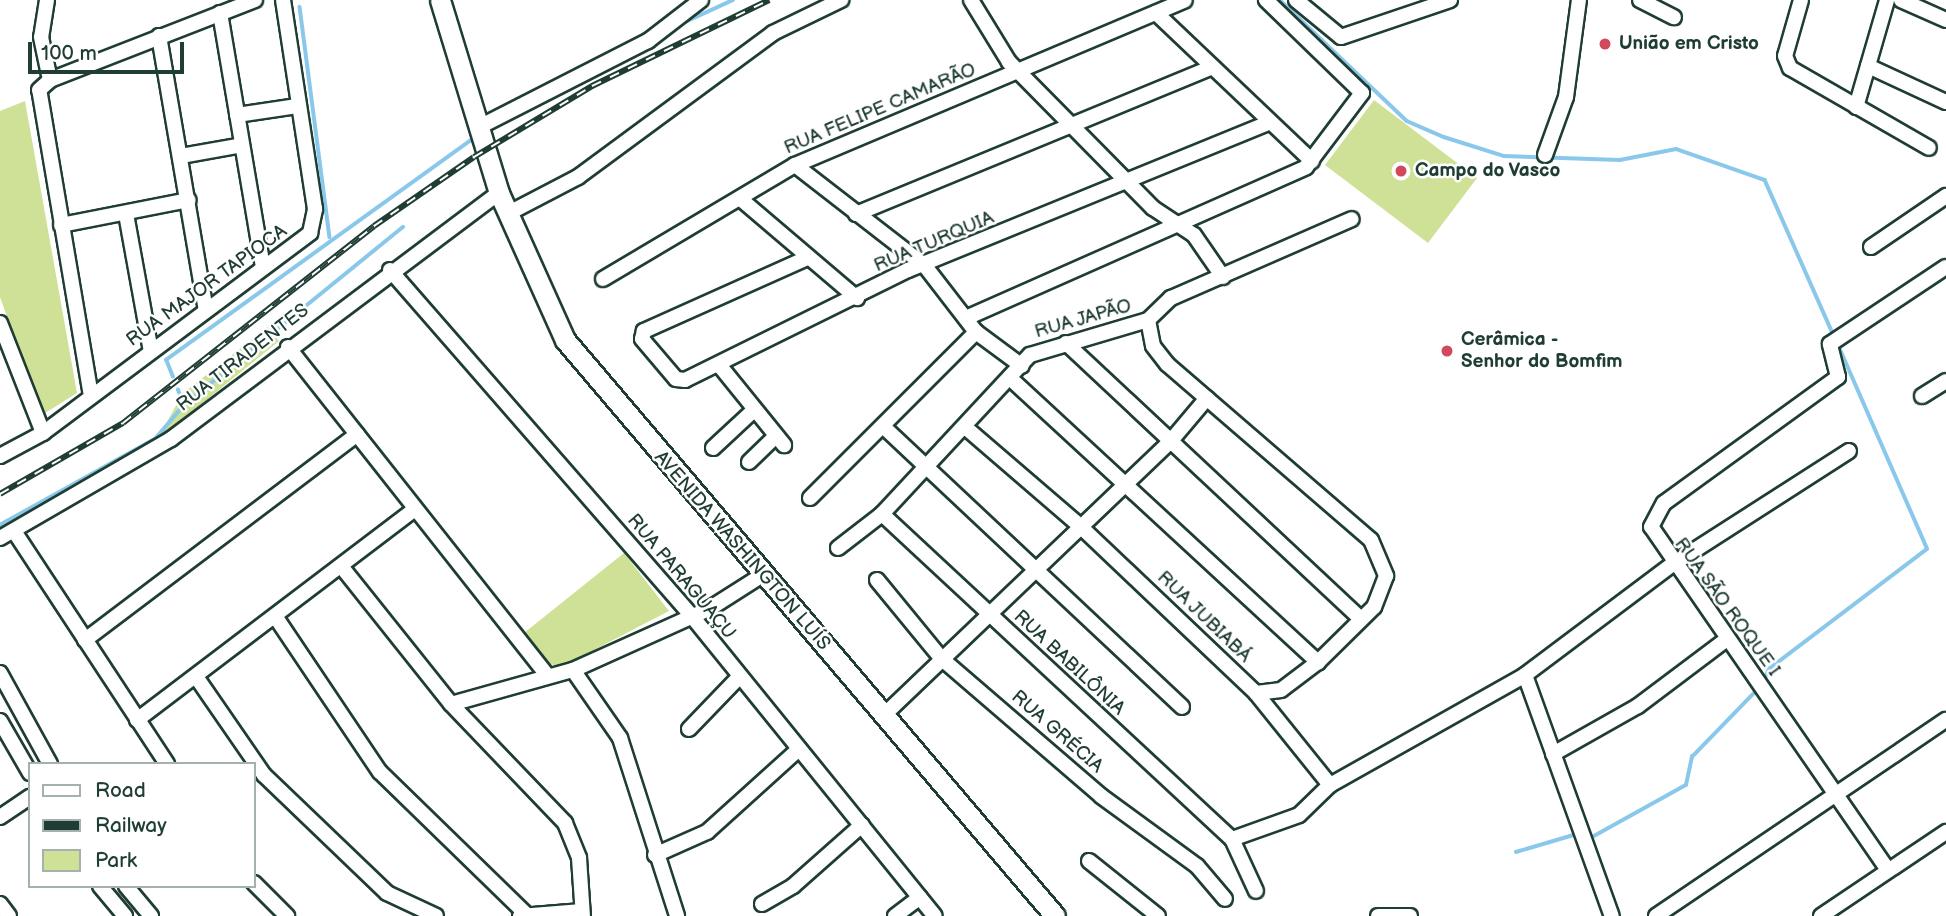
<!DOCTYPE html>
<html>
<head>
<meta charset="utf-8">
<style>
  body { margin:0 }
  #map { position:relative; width:1946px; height:916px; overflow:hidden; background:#fff; font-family:"Balsamiq Sans",sans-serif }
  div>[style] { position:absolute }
  .green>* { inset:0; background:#cee196 }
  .stream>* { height:3.5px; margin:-1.75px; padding:0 1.75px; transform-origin:1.75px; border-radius:1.75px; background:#8ac8eb }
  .roads { filter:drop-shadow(2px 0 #1f3d34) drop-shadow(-2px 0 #1f3d34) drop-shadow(0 2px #1f3d34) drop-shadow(0 -2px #1f3d34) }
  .minor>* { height:14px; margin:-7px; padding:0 7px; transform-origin:7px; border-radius:7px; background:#fff }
  .major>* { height:19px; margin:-9.5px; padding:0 9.5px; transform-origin:9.5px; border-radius:9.5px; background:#fff }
  .rail>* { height:6px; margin-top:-3px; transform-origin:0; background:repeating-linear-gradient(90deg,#fff 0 10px,#1f3d34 0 20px); box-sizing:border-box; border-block:2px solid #1f3d34 }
  .dots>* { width:19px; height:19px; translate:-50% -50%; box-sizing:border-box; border:4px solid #fff; border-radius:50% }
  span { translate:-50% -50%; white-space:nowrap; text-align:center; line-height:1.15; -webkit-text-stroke:5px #fff; paint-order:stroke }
  .poi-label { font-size:19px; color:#1f3d34; font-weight:700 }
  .left { translate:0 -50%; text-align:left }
  .street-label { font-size:19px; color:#1f3d34 }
  .legend { position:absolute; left:28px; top:762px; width:228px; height:126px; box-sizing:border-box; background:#fff; border:2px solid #a5b1ae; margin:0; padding:9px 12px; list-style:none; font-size:21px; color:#1f3d34 }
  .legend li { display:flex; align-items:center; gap:14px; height:35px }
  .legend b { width:35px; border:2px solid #a5b1ae }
  .scale { position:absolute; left:28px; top:42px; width:156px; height:32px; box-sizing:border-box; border:4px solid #1f3d34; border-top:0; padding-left:9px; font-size:21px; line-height:24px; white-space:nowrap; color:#1f3d34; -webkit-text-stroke:5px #fff; paint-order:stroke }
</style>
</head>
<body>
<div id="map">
  <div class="green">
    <i style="clip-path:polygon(1374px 100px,1477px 178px,1428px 243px,1325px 165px)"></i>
    <i style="clip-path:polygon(25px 101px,77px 393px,42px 415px,0 297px,0 111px)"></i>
    <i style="clip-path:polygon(268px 327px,279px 341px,157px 440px,183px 393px)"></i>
    <i style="clip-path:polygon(624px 553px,669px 611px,561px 667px,550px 664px,524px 633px)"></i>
  </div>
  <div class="stream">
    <i style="left:1280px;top:0;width:175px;rotate:43.6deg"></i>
    <i style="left:1407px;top:121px;width:40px;rotate:23.4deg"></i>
    <i style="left:1444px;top:137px;width:63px;rotate:17.6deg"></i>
    <i style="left:1504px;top:156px;width:116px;rotate:2deg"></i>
    <i style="left:1620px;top:160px;width:57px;rotate:-11.1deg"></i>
    <i style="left:1676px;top:149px;width:94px;rotate:19.2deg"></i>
    <i style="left:1765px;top:180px;width:171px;rotate:66.1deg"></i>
    <i style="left:300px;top:7px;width:232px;rotate:82.6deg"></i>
    <i style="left:681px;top:24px;width:57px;rotate:-24.8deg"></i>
    <i style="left:173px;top:377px;width:18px;rotate:-112deg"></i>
    <i style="left:166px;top:360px;width:381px;rotate:-35.8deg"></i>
    <i style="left:184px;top:405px;width:282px;rotate:-39.1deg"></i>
    <i style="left:0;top:525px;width:179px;rotate:-29.1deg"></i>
    <i style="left:156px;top:438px;width:43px;rotate:-49.7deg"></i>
    <i style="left:184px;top:405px;width:16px;rotate:-112deg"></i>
    <i style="left:1764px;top:680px;width:12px;rotate:-66deg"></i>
    <i style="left:1769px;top:669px;width:198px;rotate:-37.2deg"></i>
    <i style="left:1927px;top:549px;width:225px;rotate:-113.6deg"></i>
    <i style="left:1594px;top:836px;width:105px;rotate:-29deg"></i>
    <i style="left:1686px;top:785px;width:29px;rotate:-78deg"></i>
    <i style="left:1692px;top:757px;width:95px;rotate:-45.9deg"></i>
    <i style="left:1516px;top:852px;width:64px;rotate:-16.4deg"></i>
  </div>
  <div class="roads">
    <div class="minor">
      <i style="left:47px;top:0;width:37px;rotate:99deg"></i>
      <i style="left:41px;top:37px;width:44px;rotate:78.2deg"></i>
      <i style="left:971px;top:0;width:73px;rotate:58.5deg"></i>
      <i style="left:1009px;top:62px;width:205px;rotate:45.4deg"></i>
      <i style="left:1153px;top:208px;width:49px;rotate:33.4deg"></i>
      <i style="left:1194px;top:235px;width:51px;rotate:55.4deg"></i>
      <i style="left:1296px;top:0;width:58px;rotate:39.4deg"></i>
      <i style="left:1341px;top:37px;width:115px;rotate:-18.7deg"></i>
      <i style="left:1640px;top:0;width:38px;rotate:27deg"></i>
      <i style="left:1801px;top:0;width:58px;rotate:105.9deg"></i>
      <i style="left:1785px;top:56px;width:13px;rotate:67deg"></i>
      <i style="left:1790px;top:68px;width:160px;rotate:29.9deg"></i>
      <i style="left:1901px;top:0;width:49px;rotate:24deg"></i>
      <i style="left:220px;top:13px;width:258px;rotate:80.4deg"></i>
      <i style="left:1156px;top:13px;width:215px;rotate:43.5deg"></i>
      <i style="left:159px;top:36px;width:278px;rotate:80.3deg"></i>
      <i style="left:1868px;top:66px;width:86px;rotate:24.8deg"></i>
      <i style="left:1856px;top:107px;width:111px;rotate:-73.8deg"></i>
      <i style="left:237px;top:115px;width:61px;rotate:-8.5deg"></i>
      <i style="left:479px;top:127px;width:190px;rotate:-27deg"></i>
      <i style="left:648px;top:41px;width:67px;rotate:-37.7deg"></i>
      <i style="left:1545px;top:155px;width:62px;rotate:-70.1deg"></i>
      <i style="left:1566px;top:97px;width:98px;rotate:-82.4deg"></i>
      <i style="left:181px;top:156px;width:62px;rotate:-10.2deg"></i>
      <i style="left:795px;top:165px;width:165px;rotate:37.8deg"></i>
      <i style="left:925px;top:266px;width:83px;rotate:52.3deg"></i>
      <i style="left:976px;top:332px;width:57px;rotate:36.5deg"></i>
      <i style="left:743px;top:201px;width:150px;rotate:40.4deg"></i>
      <i style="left:126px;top:214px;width:139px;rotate:79.7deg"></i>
      <i style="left:507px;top:214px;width:80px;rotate:-27.5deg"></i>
      <i style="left:578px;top:177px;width:242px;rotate:-36.4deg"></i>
      <i style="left:773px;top:33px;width:76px;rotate:-25.9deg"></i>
      <i style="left:856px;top:214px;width:383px;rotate:-22.4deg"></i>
      <i style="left:61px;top:225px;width:130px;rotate:-11.1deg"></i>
      <i style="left:1871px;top:247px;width:91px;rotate:-34.2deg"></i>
      <i style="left:807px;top:258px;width:179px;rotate:155.9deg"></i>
      <i style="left:644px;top:331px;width:8px;rotate:104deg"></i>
      <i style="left:642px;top:339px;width:52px;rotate:49.6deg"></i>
      <i style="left:676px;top:379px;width:9px;rotate:6deg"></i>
      <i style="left:685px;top:380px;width:249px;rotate:-26.3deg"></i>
      <i style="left:908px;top:270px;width:389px;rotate:-22.2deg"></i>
      <i style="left:390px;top:270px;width:458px;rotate:48.9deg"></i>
      <i style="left:691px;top:615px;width:387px;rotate:51deg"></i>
      <i style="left:603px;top:279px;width:223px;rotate:-30.7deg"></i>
      <i style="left:795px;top:165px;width:423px;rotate:-22.9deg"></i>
      <i style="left:966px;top:318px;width:372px;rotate:-23.9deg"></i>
      <i style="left:1306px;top:167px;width:93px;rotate:-52.9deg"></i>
      <i style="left:1362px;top:93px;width:134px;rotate:-135.9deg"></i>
      <i style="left:1148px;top:320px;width:26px;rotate:79deg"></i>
      <i style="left:1153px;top:346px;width:23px;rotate:52deg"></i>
      <i style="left:1167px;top:364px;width:269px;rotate:40.8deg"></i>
      <i style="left:1371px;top:540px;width:39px;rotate:67deg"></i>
      <i style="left:1386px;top:576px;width:33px;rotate:111deg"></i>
      <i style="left:1374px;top:607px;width:78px;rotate:135.5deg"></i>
      <i style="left:1318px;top:662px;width:46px;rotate:142.9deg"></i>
      <i style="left:1281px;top:690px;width:25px;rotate:173deg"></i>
      <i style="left:0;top:323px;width:118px;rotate:68.6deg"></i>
      <i style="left:1066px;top:343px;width:403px;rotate:43.1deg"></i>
      <i style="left:288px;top:347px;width:419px;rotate:51.7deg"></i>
      <i style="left:720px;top:366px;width:102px;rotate:51deg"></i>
      <i style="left:1011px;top:379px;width:418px;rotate:42.7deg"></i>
      <i style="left:91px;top:396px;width:310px;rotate:-99.6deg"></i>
      <i style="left:39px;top:90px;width:15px;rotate:-42deg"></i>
      <i style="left:50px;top:80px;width:220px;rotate:-21.3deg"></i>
      <i style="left:1922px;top:396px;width:28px;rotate:-32deg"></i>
      <i style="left:965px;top:427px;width:152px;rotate:40.7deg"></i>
      <i style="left:1080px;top:526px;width:243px;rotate:43.5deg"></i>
      <i style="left:1256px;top:693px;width:118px;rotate:51.2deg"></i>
      <i style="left:886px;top:429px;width:406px;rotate:43.2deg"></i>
      <i style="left:713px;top:448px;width:56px;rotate:-42.8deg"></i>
      <i style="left:0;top:456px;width:49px;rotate:-28.1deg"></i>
      <i style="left:43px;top:433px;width:334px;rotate:-36.8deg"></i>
      <i style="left:310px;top:233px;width:25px;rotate:-78deg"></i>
      <i style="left:315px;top:209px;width:211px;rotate:-98.7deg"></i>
      <i style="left:749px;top:462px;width:37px;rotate:-44deg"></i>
      <i style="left:810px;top:498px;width:235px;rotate:-45deg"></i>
      <i style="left:882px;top:514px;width:478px;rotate:42.9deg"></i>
      <i style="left:1232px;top:839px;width:57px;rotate:65.2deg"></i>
      <i style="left:14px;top:531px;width:279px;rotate:56.7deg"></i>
      <i style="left:0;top:538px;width:198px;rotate:-30.1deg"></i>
      <i style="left:171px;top:439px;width:410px;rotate:-36.9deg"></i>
      <i style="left:838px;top:548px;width:56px;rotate:-37.7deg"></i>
      <i style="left:882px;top:514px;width:217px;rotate:-47.1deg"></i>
      <i style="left:1030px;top:355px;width:123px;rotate:-16.5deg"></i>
      <i style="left:1148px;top:320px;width:32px;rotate:-44deg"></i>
      <i style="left:1171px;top:298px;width:197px;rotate:-23.6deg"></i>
      <i style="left:341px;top:566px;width:176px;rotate:51.4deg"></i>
      <i style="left:451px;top:704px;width:165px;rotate:46.2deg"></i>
      <i style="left:565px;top:823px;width:38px;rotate:68deg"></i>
      <i style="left:579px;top:858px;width:58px;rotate:86.1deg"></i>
      <i style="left:877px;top:580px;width:102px;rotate:50.6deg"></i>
      <i style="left:942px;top:659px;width:210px;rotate:40.7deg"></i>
      <i style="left:1101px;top:796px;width:119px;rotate:36.1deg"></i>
      <i style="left:1197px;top:866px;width:43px;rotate:49.7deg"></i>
      <i style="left:275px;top:616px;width:188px;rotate:56.1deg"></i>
      <i style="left:380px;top:772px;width:205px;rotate:44.2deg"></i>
      <i style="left:85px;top:640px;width:341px;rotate:-37.1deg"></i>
      <i style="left:573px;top:670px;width:83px;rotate:55.3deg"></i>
      <i style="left:620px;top:738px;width:187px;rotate:72.2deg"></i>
      <i style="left:0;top:673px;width:104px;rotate:61.2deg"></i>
      <i style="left:1525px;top:675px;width:256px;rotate:70.2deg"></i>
      <i style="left:197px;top:678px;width:118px;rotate:55.4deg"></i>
      <i style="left:264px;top:775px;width:170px;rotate:43.8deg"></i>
      <i style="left:387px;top:893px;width:54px;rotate:25.1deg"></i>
      <i style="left:451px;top:704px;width:127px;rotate:-15.6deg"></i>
      <i style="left:573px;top:670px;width:149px;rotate:-24.2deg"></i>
      <i style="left:709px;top:609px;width:65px;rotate:-32.5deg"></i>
      <i style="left:883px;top:716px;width:397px;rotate:-43.7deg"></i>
      <i style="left:1170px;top:442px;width:57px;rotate:-49.9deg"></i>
      <i style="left:137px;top:720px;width:349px;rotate:-37.2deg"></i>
      <i style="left:0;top:721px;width:60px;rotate:60deg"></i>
      <i style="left:689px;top:729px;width:72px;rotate:-46.1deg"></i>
      <i style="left:1553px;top:754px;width:98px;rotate:-29.5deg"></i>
      <i style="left:1638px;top:706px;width:111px;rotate:-37deg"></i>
      <i style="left:1330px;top:785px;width:224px;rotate:-29.4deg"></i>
      <i style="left:1525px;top:675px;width:185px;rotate:-36.9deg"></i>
      <i style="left:1673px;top:564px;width:209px;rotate:-32.7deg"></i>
      <i style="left:0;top:817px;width:36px;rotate:-34deg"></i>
      <i style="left:1232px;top:839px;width:71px;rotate:-19.7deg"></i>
      <i style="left:1299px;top:815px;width:43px;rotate:-44.1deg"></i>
      <i style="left:655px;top:855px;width:57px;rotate:-23.9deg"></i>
      <i style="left:707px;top:832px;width:124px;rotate:-42.1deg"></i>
      <i style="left:1089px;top:861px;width:88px;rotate:38.6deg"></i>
      <i style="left:1888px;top:870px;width:417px;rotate:-124.6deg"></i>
      <i style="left:1651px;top:527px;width:27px;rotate:-62deg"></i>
      <i style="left:1664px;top:503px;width:215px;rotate:-35.9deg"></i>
      <i style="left:1838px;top:377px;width:34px;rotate:-104deg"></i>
      <i style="left:1830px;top:344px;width:139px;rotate:-33.6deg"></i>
      <i style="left:254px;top:883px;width:47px;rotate:45deg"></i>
      <i style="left:100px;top:886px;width:39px;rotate:50deg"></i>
      <i style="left:126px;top:886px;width:39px;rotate:50deg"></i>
      <i style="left:0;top:904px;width:15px;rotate:53deg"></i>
      <i style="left:762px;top:904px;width:36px;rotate:-30deg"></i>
      <i style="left:793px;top:886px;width:92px;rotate:-41.5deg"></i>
      <i style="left:520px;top:916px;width:62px;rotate:-4.6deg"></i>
      <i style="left:895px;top:916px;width:31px;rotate:-37deg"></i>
      <i style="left:1378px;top:916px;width:32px"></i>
      <i style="left:1656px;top:916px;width:350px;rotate:-34.1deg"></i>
      <i style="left:1821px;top:916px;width:151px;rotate:-33.9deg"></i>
    </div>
    <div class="major">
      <i style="left:440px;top:0;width:202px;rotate:73deg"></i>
      <i style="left:499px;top:193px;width:161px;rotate:65.8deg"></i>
      <i style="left:565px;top:340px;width:756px;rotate:49.61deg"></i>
    </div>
  </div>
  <div class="rail">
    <i style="left:0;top:494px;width:142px;rotate:-30deg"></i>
    <i style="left:123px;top:423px;width:319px;rotate:-38.1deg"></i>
    <i style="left:374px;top:226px;width:121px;rotate:-34.6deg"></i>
    <i style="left:474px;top:157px;width:138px;rotate:-31deg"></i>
    <i style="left:592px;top:86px;width:197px;rotate:-25.9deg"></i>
  </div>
  <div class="dots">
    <i style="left:1605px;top:44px;background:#d1495b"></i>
    <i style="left:1401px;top:171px;background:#d1495b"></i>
    <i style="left:1447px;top:351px;background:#d1495b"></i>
  </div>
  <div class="poi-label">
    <span class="left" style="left:1619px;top:44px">União em Cristo</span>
    <span class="left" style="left:1415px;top:171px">Campo do Vasco</span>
    <span class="left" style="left:1461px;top:351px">Cerâmica -<br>Senhor do Bomfim</span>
  </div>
  <div class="street-label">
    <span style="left:880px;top:109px;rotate:-23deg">RUA FELIPE CAMARÃO</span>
    <span style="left:934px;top:242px;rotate:-23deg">RUA TURQUIA</span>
    <span style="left:207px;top:286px;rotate:-36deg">RUA MAJOR TAPIOCA</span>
    <span style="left:1083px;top:319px;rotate:-16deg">RUA JAPÃO</span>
    <span style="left:243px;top:358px;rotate:-38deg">RUA TIRADENTES</span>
    <span style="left:742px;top:551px;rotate:49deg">AVENIDA WASHINGTON LUÍS</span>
    <span style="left:681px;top:577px;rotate:50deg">RUA PARAGUAÇU</span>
    <span style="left:1727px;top:607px;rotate:54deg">RUA SÃO ROQUE I</span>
    <span style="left:1204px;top:617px;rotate:44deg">RUA JUBIABÁ</span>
    <span style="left:1069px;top:663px;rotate:43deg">RUA BABILÔNIA</span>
    <span style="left:1057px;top:732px;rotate:41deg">RUA GRÉCIA</span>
  </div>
  <ul class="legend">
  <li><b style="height:9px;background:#fff"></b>Road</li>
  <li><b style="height:9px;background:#1f3d34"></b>Railway</li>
  <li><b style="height:19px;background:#cee196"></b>Park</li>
  </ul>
  <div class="scale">100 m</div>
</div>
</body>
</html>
